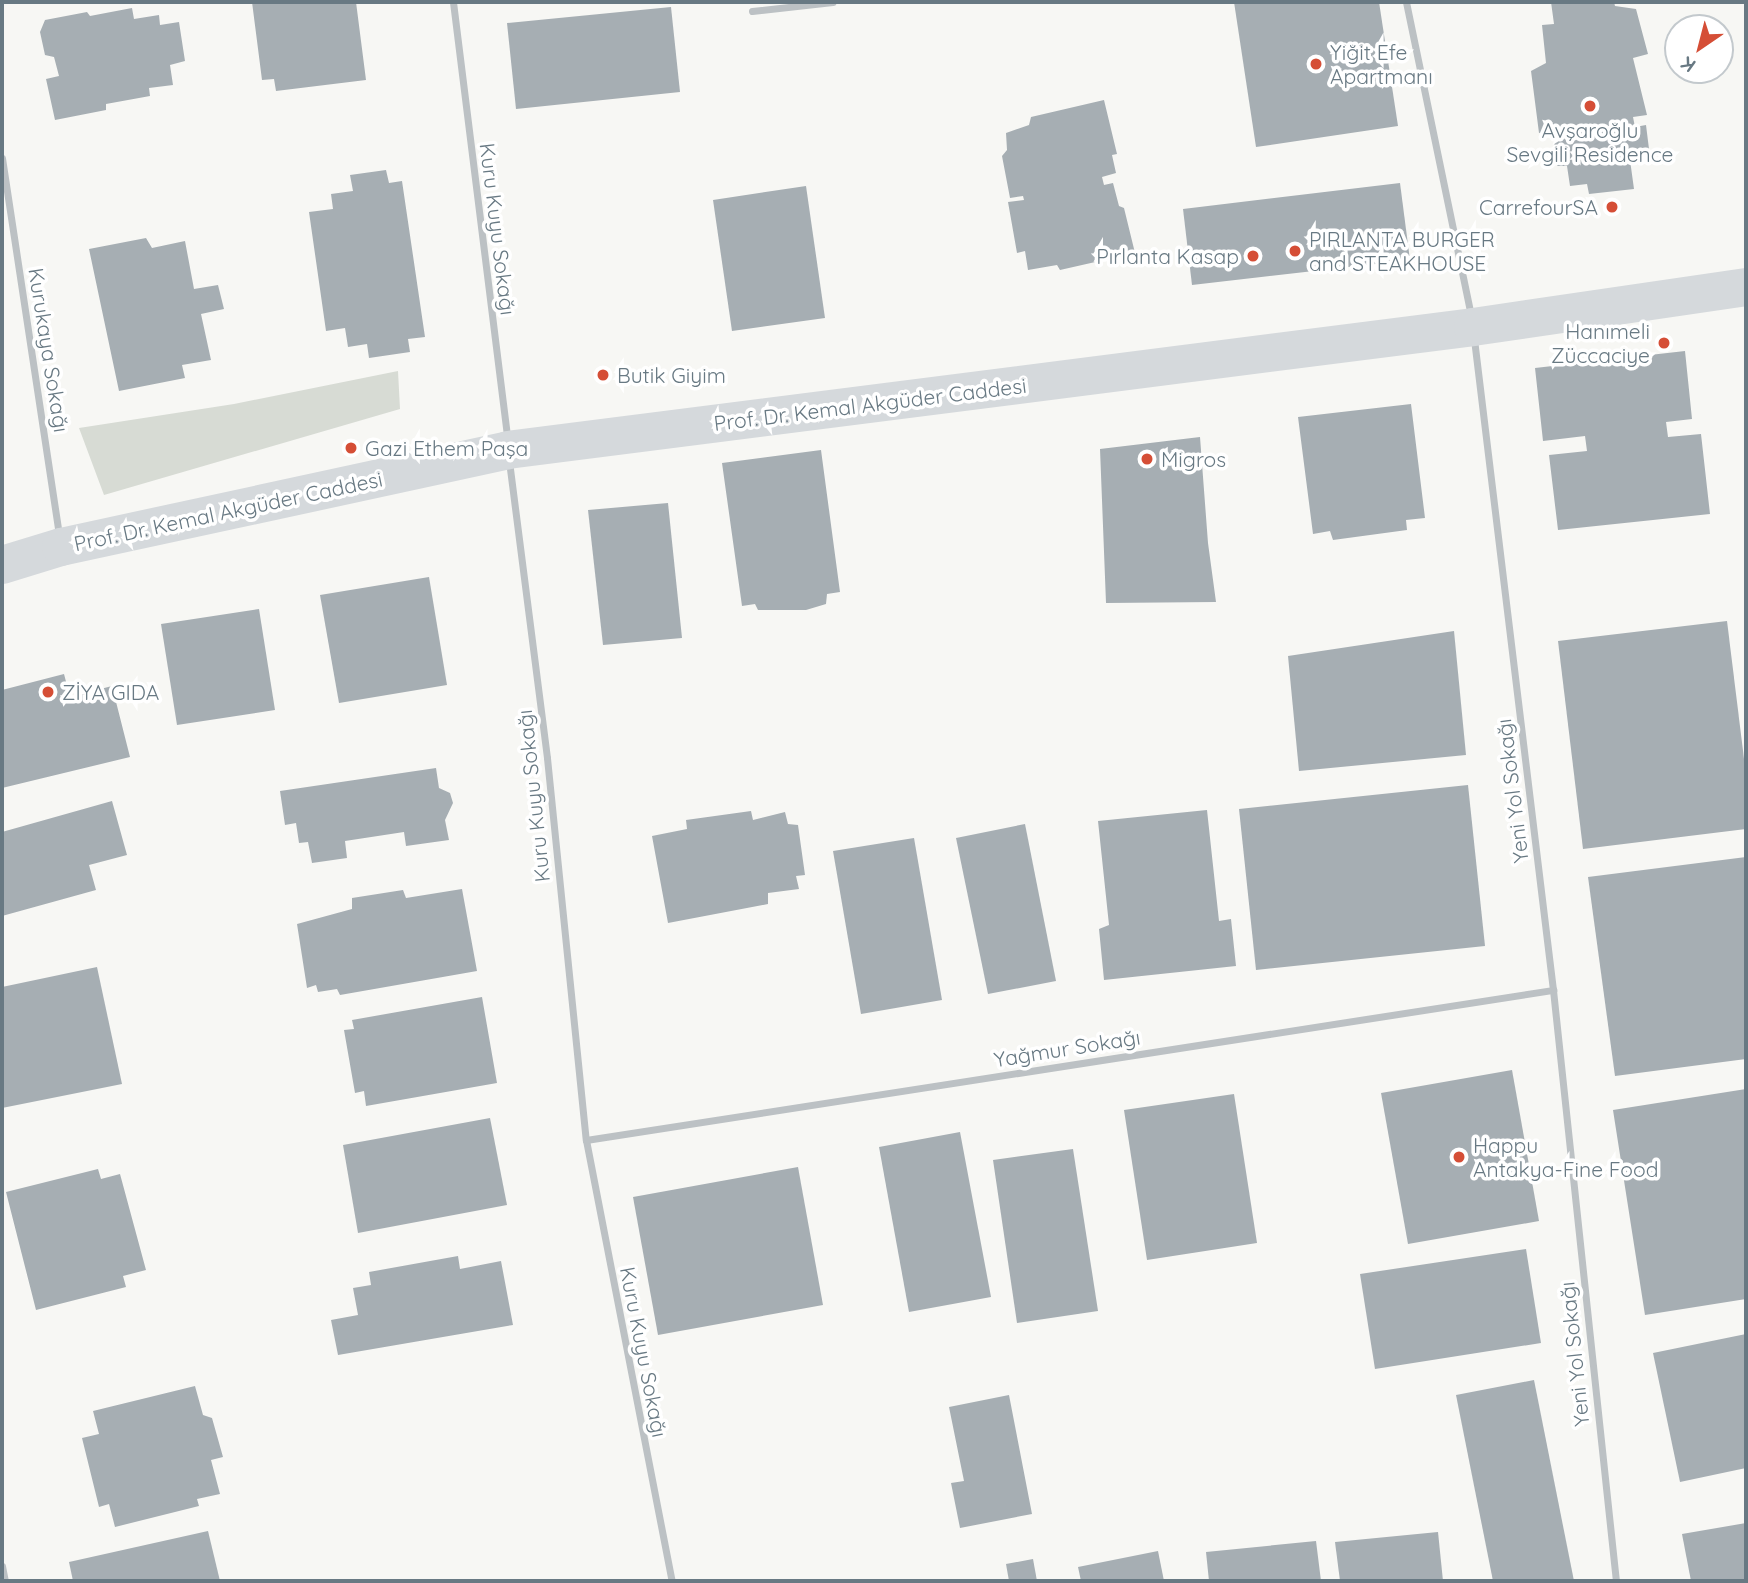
<!DOCTYPE html>
<html>
<head>
<meta charset="utf-8">
<style>
  body { margin:0 }
  #map { position:relative; width:1748px; height:1583px; overflow:hidden; background:#f7f7f4; font-family:Quicksand,sans-serif }
  div>[style] { position:absolute }
  .green>* { inset:0; background:#d7dbd4 }
  .building>* { inset:0; background:#a6aeb3 }
  .street>* { height:7px; margin:-3.5px; padding:0 3.5px; transform-origin:3.5px; border-radius:3.5px; background:#bcc1c4 }
  .secondary>* { height:38px; margin:-19px; padding:0 19px; transform-origin:19px; border-radius:19px; background:#d5d9dc }
  .dots>* { width:19px; height:19px; translate:-50% -50%; box-sizing:border-box; border:4px solid #fff; border-radius:50% }
  span { translate:-50% -50%; white-space:nowrap; text-align:center; line-height:1.15; -webkit-text-stroke:7px #fff; paint-order:stroke }
  .poi-label { font-size:21px; color:#687983 }
  .left { translate:0 -50%; text-align:left }
  .right { translate:-100% -50%; text-align:right }
  .street-label { font-size:21px; color:#687983 }
  .frame { position:absolute; inset:0; border:4px solid #687983; pointer-events:none }
  .north { position:absolute; left:1664px; top:14px; width:70px; height:70px; box-sizing:border-box; background:#fff; border:2px solid #c3c9cd; border-radius:50%; rotate:215deg; font-size:19px; font-weight:700; line-height:28px; text-align:center; color:#687983 }
  .north::after { content:''; display:block; margin:auto; width:24px; height:32px; background:#d54e36; clip-path:polygon(50% 0,100% 100%,50% 72%,0 100%) }
</style>
</head>
<body>
<div id="map">
  <div class="green">
    <i style="clip-path:polygon(398px 371px,400px 409px,104px 495px,79px 428px,234px 404px)"></i>
  </div>
  <div class="building">
    <i style="clip-path:polygon(252px 2px,356px 2px,366px 80px,276px 91px,274px 79px,262px 80px)"></i>
    <i style="clip-path:polygon(1234px 2px,1379px 2px,1398px 126px,1256px 147px)"></i>
    <i style="clip-path:polygon(1551px 2px,1614px 2px,1615px 6px,1636px 9px,1648px 54px,1633px 58px,1647px 115px,1633px 117px,1635px 127px,1646px 125px,1650px 157px,1630px 160px,1634px 189px,1589px 194px,1587px 184px,1570px 186px,1567px 166px,1557px 166px,1553px 131px,1539px 133px,1531px 71px,1546px 63px,1542px 25px,1554px 24px)"></i>
    <i style="clip-path:polygon(671px 7px,680px 92px,516px 109px,507px 23px)"></i>
    <i style="clip-path:polygon(132px 8px,134px 19px,159px 15px,160px 25px,179px 22px,185px 61px,170px 65px,173px 85px,149px 88px,150px 96px,106px 104px,106px 110px,55px 120px,46px 79px,59px 76px,54px 57px,45px 55px,40px 32px,45px 20px,87px 12px,90px 16px)"></i>
    <i style="clip-path:polygon(1104px 100px,1117px 154px,1112px 155px,1116px 173px,1102px 177px,1104px 185px,1113px 183px,1119px 206px,1124px 208px,1135px 253px,1060px 270px,1057px 265px,1028px 270px,1025px 251px,1017px 253px,1008px 202px,1024px 200px,1023px 196px,1010px 198px,1002px 156px,1007px 150px,1006px 133px,1029px 125px,1031px 117px)"></i>
    <i style="clip-path:polygon(386px 170px,389px 183px,402px 181px,425px 337px,408px 339px,410px 352px,369px 358px,367px 344px,348px 347px,345px 328px,326px 331px,309px 212px,333px 209px,331px 194px,353px 191px,350px 175px)"></i>
    <i style="clip-path:polygon(1400px 183px,1410px 260px,1192px 285px,1183px 209px)"></i>
    <i style="clip-path:polygon(806px 186px,825px 318px,732px 331px,713px 200px)"></i>
    <i style="clip-path:polygon(146px 238px,152px 248px,185px 241px,194px 289px,218px 285px,224px 309px,201px 314px,211px 360px,182px 365px,185px 378px,119px 391px,89px 249px)"></i>
    <i style="clip-path:polygon(1685px 351px,1692px 419px,1666px 422px,1668px 437px,1701px 434px,1710px 514px,1558px 530px,1549px 455px,1587px 451px,1585px 436px,1543px 441px,1535px 368px)"></i>
    <i style="clip-path:polygon(1411px 404px,1425px 518px,1406px 520px,1407px 530px,1333px 540px,1330px 531px,1313px 534px,1298px 417px)"></i>
    <i style="clip-path:polygon(1200px 437px,1208px 543px,1216px 602px,1106px 603px,1100px 449px)"></i>
    <i style="clip-path:polygon(821px 450px,840px 592px,827px 594px,826px 604px,806px 610px,758px 610px,755px 604px,742px 606px,722px 463px)"></i>
    <i style="clip-path:polygon(668px 503px,682px 638px,603px 645px,588px 510px)"></i>
    <i style="clip-path:polygon(429px 577px,447px 685px,339px 703px,320px 595px)"></i>
    <i style="clip-path:polygon(259px 609px,275px 710px,177px 725px,161px 624px)"></i>
    <i style="clip-path:polygon(1727px 621px,1746px 775px,1746px 829px,1583px 849px,1558px 641px)"></i>
    <i style="clip-path:polygon(1454px 631px,1466px 755px,1299px 771px,1288px 656px)"></i>
    <i style="clip-path:polygon(64px 674px,70px 697px,112px 686px,130px 757px,2px 788px,2px 690px)"></i>
    <i style="clip-path:polygon(436px 768px,439px 788px,450px 793px,453px 803px,445px 820px,449px 840px,406px 846px,404px 832px,345px 841px,347px 858px,312px 863px,308px 842px,299px 843px,296px 823px,285px 825px,280px 791px)"></i>
    <i style="clip-path:polygon(1468px 785px,1485px 946px,1256px 970px,1239px 809px)"></i>
    <i style="clip-path:polygon(112px 801px,127px 855px,89px 865px,96px 890px,2px 916px,2px 832px)"></i>
    <i style="clip-path:polygon(1207px 810px,1219px 921px,1231px 919px,1236px 966px,1104px 980px,1099px 929px,1109px 925px,1098px 821px)"></i>
    <i style="clip-path:polygon(751px 811px,753px 820px,785px 812px,788px 824px,798px 825px,805px 875px,796px 876px,799px 889px,768px 893px,768px 904px,668px 923px,652px 836px,687px 829px,686px 820px)"></i>
    <i style="clip-path:polygon(1025px 824px,1056px 981px,988px 994px,956px 838px)"></i>
    <i style="clip-path:polygon(914px 838px,942px 1000px,861px 1014px,833px 851px)"></i>
    <i style="clip-path:polygon(1746px 857px,1746px 1059px,1615px 1076px,1588px 877px)"></i>
    <i style="clip-path:polygon(462px 889px,477px 971px,340px 995px,337px 989px,318px 992px,316px 985px,307px 988px,297px 924px,352px 909px,352px 898px,403px 890px,406px 898px)"></i>
    <i style="clip-path:polygon(97px 967px,122px 1084px,2px 1108px,2px 987px)"></i>
    <i style="clip-path:polygon(482px 997px,497px 1083px,366px 1106px,364px 1091px,355px 1093px,344px 1030px,354px 1029px,352px 1020px)"></i>
    <i style="clip-path:polygon(1512px 1070px,1539px 1221px,1408px 1244px,1381px 1093px)"></i>
    <i style="clip-path:polygon(1746px 1089px,1746px 1299px,1645px 1315px,1613px 1110px)"></i>
    <i style="clip-path:polygon(1234px 1094px,1257px 1243px,1147px 1260px,1124px 1110px)"></i>
    <i style="clip-path:polygon(490px 1118px,507px 1205px,358px 1233px,343px 1145px)"></i>
    <i style="clip-path:polygon(960px 1132px,991px 1297px,909px 1312px,879px 1147px)"></i>
    <i style="clip-path:polygon(1073px 1149px,1098px 1311px,1017px 1323px,993px 1160px)"></i>
    <i style="clip-path:polygon(798px 1167px,823px 1305px,658px 1335px,633px 1197px)"></i>
    <i style="clip-path:polygon(98px 1169px,101px 1179px,120px 1174px,146px 1270px,123px 1276px,126px 1287px,36px 1310px,6px 1192px)"></i>
    <i style="clip-path:polygon(1526px 1249px,1541px 1343px,1375px 1369px,1360px 1274px)"></i>
    <i style="clip-path:polygon(458px 1256px,460px 1269px,501px 1261px,513px 1325px,338px 1355px,331px 1320px,358px 1315px,353px 1288px,371px 1285px,369px 1272px)"></i>
    <i style="clip-path:polygon(1746px 1334px,1746px 1468px,1680px 1482px,1653px 1353px)"></i>
    <i style="clip-path:polygon(1534px 1380px,1574px 1581px,1493px 1581px,1456px 1395px)"></i>
    <i style="clip-path:polygon(195px 1386px,203px 1415px,212px 1418px,223px 1457px,211px 1460px,220px 1494px,197px 1499px,199px 1506px,115px 1527px,109px 1504px,99px 1507px,82px 1438px,99px 1434px,93px 1411px)"></i>
    <i style="clip-path:polygon(1009px 1395px,1032px 1514px,960px 1528px,951px 1483px,964px 1481px,949px 1407px)"></i>
    <i style="clip-path:polygon(1746px 1523px,1746px 1581px,1691px 1581px,1682px 1534px)"></i>
    <i style="clip-path:polygon(208px 1531px,220px 1581px,73px 1581px,69px 1562px)"></i>
    <i style="clip-path:polygon(1438px 1532px,1443px 1581px,1340px 1581px,1335px 1542px)"></i>
    <i style="clip-path:polygon(1316px 1541px,1321px 1581px,1209px 1581px,1206px 1552px)"></i>
    <i style="clip-path:polygon(1158px 1551px,1164px 1581px,1081px 1581px,1078px 1567px)"></i>
    <i style="clip-path:polygon(1033px 1559px,1037px 1581px,1009px 1581px,1006px 1564px)"></i>
  </div>
  <div class="street">
    <i style="left:453px;top:2px;width:439px;rotate:82.9deg"></i>
    <i style="left:1406px;top:2px;width:321px;rotate:78.3deg"></i>
    <i style="left:752px;top:11px;width:81px;rotate:-6.3deg"></i>
    <i style="left:2px;top:158px;width:382px;rotate:81.4deg"></i>
    <i style="left:1474px;top:339px;width:656px;rotate:83.08deg"></i>
    <i style="left:1553px;top:990px;width:594px;rotate:83.92deg"></i>
    <i style="left:509px;top:461px;width:299px;rotate:82.7deg"></i>
    <i style="left:547px;top:758px;width:384px;rotate:84.2deg"></i>
    <i style="left:586px;top:1140px;width:449px;rotate:79deg"></i>
    <i style="left:586px;top:1140px;width:979px;rotate:-8.82deg"></i>
    <i style="left:2px;top:1566px;width:15px;rotate:79deg"></i>
  </div>
  <div class="secondary">
    <i style="left:2px;top:565px;width:62px;rotate:-17deg"></i>
    <i style="left:61px;top:547px;width:457px;rotate:-12.2deg"></i>
    <i style="left:508px;top:450px;width:973px;rotate:-7.26deg"></i>
    <i style="left:1473px;top:327px;width:276px;rotate:-8.3deg"></i>
  </div>
  <div class="dots">
    <i style="left:1316px;top:64px;background:#d54e36"></i>
    <i style="left:1590px;top:106px;background:#d54e36"></i>
    <i style="left:1612px;top:207px;background:#d54e36"></i>
    <i style="left:1295px;top:251px;background:#d54e36"></i>
    <i style="left:1253px;top:256px;background:#d54e36"></i>
    <i style="left:1664px;top:343px;background:#d54e36"></i>
    <i style="left:603px;top:375px;background:#d54e36"></i>
    <i style="left:351px;top:448px;background:#d54e36"></i>
    <i style="left:1147px;top:459px;background:#d54e36"></i>
    <i style="left:48px;top:692px;background:#d54e36"></i>
    <i style="left:1459px;top:1157px;background:#d54e36"></i>
  </div>
  <div class="poi-label">
    <span class="left" style="left:1330px;top:64px">Yiğit Efe<br>Apartmanı</span>
    <span style="left:1590px;top:142px">Avşaroğlu<br>Sevgili Residence</span>
    <span class="right" style="left:1598px;top:207px">CarrefourSA</span>
    <span class="left" style="left:1309px;top:251px">PIRLANTA BURGER<br>and STEAKHOUSE</span>
    <span class="right" style="left:1239px;top:256px">Pırlanta Kasap</span>
    <span class="right" style="left:1650px;top:343px">Hanımeli<br>Züccaciye</span>
    <span class="left" style="left:617px;top:375px">Butik Giyim</span>
    <span class="left" style="left:365px;top:448px">Gazi Ethem Paşa</span>
    <span class="left" style="left:1161px;top:459px">Migros</span>
    <span class="left" style="left:62px;top:692px">ZİYA GIDA</span>
    <span class="left" style="left:1473px;top:1157px">Happu<br>Antakya-Fine Food</span>
  </div>
  <div class="street-label">
    <span style="left:498px;top:229px;rotate:83deg">Kuru Kuyu Sokağı</span>
    <span style="left:49px;top:350px;rotate:81deg">Kurukaya Sokağı</span>
    <span style="left:870px;top:404px;rotate:-7deg">Prof. Dr. Kemal Akgüder Caddesi</span>
    <span style="left:228px;top:511px;rotate:-12deg">Prof. Dr. Kemal Akgüder Caddesi</span>
    <span style="left:1512px;top:791px;rotate:-97deg">Yeni Yol Sokağı</span>
    <span style="left:533px;top:796px;rotate:-96deg">Kuru Kuyu Sokağı</span>
    <span style="left:1067px;top:1048px;rotate:-9deg">Yağmur Sokağı</span>
    <span style="left:644px;top:1352px;rotate:79deg">Kuru Kuyu Sokağı</span>
    <span style="left:1574px;top:1354px;rotate:-96deg">Yeni Yol Sokağı</span>
  </div>
  <div class="frame"></div>
  <div class="north">K</div>
</div>
</body>
</html>
